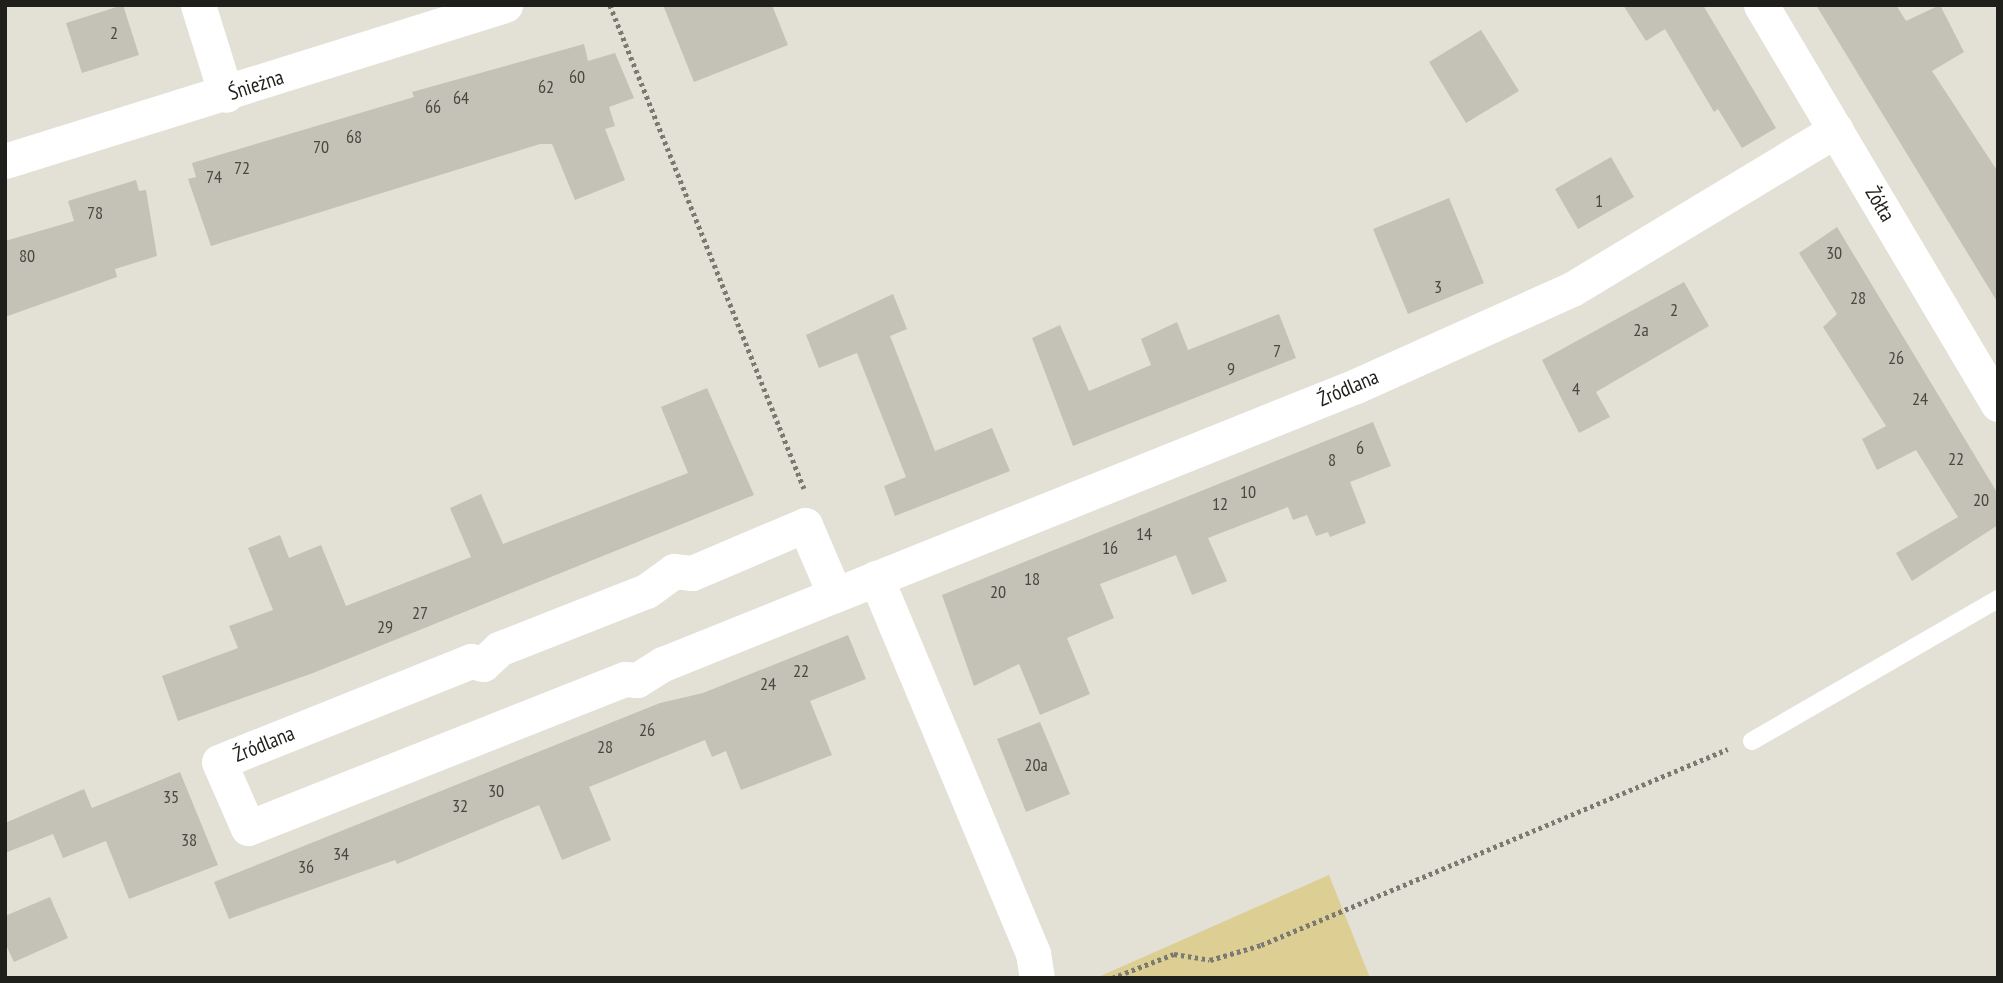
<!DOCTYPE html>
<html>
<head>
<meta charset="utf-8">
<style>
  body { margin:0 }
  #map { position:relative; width:2003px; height:983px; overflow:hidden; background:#e3e0d6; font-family:"PT Sans Narrow",sans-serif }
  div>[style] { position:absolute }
  .green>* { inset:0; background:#ddce93 }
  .building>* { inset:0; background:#c4c2b7 }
  .path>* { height:4.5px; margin-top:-2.25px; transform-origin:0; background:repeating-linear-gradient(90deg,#7a7972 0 3.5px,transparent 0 7px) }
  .service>* { height:18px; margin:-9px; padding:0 9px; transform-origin:9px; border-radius:9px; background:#fff }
  .minor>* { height:35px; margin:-17.5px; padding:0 17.5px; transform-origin:17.5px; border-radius:17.5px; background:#fff }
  span { translate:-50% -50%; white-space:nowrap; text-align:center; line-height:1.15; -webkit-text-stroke:5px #fff; paint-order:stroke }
  .number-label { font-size:18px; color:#484842 }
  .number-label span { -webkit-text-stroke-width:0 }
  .street-label { font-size:21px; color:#1f1f1b }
  .frame { position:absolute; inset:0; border:7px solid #1f1f1b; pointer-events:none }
</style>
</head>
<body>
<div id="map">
  <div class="green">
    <i style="clip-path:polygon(1329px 875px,1370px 978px,1096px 978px)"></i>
  </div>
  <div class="building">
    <i style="clip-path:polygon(123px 5px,139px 55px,82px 73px,66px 23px)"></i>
    <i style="clip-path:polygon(663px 5px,772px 5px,788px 45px,694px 82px)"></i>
    <i style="clip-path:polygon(1623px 5px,1703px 5px,1776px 128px,1742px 148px,1718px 109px,1714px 112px,1665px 29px,1646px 41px)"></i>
    <i style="clip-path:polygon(1816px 5px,1896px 5px,1906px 21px,1940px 5px,1964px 52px,1932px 71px,1998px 172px,1998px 303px)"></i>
    <i style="clip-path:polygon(1481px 30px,1519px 91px,1466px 123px,1429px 62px)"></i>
    <i style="clip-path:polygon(584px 44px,588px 61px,615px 53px,634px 98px,609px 107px,615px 126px,605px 129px,625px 180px,575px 200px,552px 144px,540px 144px,211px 246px,188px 179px,196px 177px,192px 163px,414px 97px,412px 92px)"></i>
    <i style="clip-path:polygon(1611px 157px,1634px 197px,1578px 229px,1555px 189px)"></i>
    <i style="clip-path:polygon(136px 180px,139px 191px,146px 190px,157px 256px,115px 269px,117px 277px,5px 317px,5px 241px,74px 221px,68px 201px)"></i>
    <i style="clip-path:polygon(1449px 198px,1484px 283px,1408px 314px,1373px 229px)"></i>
    <i style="clip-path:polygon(1837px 227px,1998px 494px,1998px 525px,1912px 581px,1896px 553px,1958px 517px,1916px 450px,1877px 470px,1862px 439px,1886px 426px,1823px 327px,1837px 314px,1799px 253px)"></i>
    <i style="clip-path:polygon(1684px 282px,1709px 326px,1596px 392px,1610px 417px,1579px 433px,1542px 360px)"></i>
    <i style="clip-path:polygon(893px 294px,907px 329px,890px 336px,935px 451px,992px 428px,1010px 471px,895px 516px,884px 486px,906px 477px,857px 353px,819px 368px,806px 335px)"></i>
    <i style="clip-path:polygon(1279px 314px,1296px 358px,1073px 446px,1032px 338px,1060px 325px,1089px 391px,1151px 365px,1141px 339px,1177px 322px,1188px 350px)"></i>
    <i style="clip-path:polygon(707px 388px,754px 495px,313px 673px,178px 721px,162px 676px,238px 648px,229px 626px,273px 610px,248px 548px,280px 535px,289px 558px,321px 545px,346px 606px,471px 557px,450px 508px,481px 494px,503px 544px,688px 473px,661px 407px)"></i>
    <i style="clip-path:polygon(1373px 422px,1391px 466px,1350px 482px,1366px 523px,1330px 537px,1328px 532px,1316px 536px,1307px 515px,1293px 520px,1288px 507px,1208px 538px,1227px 581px,1192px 595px,1176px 555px,1100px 584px,1114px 618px,1067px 638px,1090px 694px,1040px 715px,1019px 664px,974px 686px,942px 595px)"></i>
    <i style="clip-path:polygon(848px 635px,866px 679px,810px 701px,832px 755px,741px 790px,726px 751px,712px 757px,705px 740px,589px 787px,611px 840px,562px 860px,539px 805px,397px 864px,395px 860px,229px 919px,214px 882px,660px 703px,703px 693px)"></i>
    <i style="clip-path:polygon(1040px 722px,1070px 794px,1026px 812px,997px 739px)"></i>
    <i style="clip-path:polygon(180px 772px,218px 865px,129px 899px,106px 841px,63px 858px,53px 834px,5px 853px,5px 823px,84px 789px,92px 808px)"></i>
    <i style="clip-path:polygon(50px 897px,68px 938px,14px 962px,5px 943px,5px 916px)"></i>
  </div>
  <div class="path">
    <i style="left:610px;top:5px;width:521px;rotate:68.12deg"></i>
    <i style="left:1112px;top:978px;width:66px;rotate:-21.2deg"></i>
    <i style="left:1174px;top:954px;width:36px;rotate:9deg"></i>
    <i style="left:1210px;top:960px;width:53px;rotate:-16.4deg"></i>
    <i style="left:1261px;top:945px;width:506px;rotate:-22.77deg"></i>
  </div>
  <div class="service">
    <i style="left:1752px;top:741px;width:284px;rotate:-30deg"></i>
  </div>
  <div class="minor">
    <i style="left:198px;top:5px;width:94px;rotate:72.7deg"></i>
    <i style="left:1761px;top:5px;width:464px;rotate:59.3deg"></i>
    <i style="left:5px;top:161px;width:524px;rotate:-17.33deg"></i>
    <i style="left:876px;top:578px;width:407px;rotate:67.3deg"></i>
    <i style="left:1033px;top:953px;width:25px;rotate:81deg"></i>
    <i style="left:835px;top:595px;width:76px;rotate:-113.2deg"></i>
    <i style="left:805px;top:525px;width:123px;rotate:157deg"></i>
    <i style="left:692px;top:573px;width:18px;rotate:-174deg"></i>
    <i style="left:674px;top:571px;width:34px;rotate:144deg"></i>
    <i style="left:646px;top:591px;width:158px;rotate:158.5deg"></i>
    <i style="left:499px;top:649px;width:22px;rotate:137deg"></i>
    <i style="left:483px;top:664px;width:12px;rotate:-166deg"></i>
    <i style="left:471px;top:661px;width:271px;rotate:158.2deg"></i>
    <i style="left:219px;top:762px;width:72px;rotate:66.3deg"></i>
    <i style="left:248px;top:828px;width:405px;rotate:-21.6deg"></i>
    <i style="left:625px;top:679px;width:12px;rotate:5deg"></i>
    <i style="left:637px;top:680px;width:31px;rotate:-32deg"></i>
    <i style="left:663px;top:664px;width:185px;rotate:-21.9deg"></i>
    <i style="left:835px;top:595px;width:561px;rotate:-21.86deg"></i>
    <i style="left:1356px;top:386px;width:237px;rotate:-24.2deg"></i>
    <i style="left:1572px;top:289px;width:308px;rotate:-31.1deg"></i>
  </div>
  <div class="number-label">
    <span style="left:114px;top:33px">2</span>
    <span style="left:577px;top:77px">60</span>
    <span style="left:546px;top:87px">62</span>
    <span style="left:461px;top:98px">64</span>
    <span style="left:433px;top:107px">66</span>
    <span style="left:354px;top:137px">68</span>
    <span style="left:321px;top:147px">70</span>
    <span style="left:242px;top:168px">72</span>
    <span style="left:214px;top:177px">74</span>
    <span style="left:1599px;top:201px">1</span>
    <span style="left:95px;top:213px">78</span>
    <span style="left:1834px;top:253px">30</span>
    <span style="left:27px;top:256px">80</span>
    <span style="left:1438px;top:287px">3</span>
    <span style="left:1858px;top:298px">28</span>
    <span style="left:1674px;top:310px">2</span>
    <span style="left:1641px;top:330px">2a</span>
    <span style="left:1277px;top:351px">7</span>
    <span style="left:1896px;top:358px">26</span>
    <span style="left:1231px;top:369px">9</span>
    <span style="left:1576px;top:389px">4</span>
    <span style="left:1920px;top:399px">24</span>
    <span style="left:1360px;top:448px">6</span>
    <span style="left:1956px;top:459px">22</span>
    <span style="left:1332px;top:460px">8</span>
    <span style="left:1248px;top:492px">10</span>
    <span style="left:1981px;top:500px">20</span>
    <span style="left:1220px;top:504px">12</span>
    <span style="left:1144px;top:534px">14</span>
    <span style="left:1110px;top:548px">16</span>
    <span style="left:1032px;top:579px">18</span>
    <span style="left:998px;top:592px">20</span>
    <span style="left:420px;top:613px">27</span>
    <span style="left:385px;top:627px">29</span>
    <span style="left:801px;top:671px">22</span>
    <span style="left:768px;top:684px">24</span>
    <span style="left:647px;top:730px">26</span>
    <span style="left:605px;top:747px">28</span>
    <span style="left:1036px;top:765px">20a</span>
    <span style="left:496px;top:791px">30</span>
    <span style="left:171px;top:797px">35</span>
    <span style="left:460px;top:806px">32</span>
    <span style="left:189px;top:840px">38</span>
    <span style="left:341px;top:854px">34</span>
    <span style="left:306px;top:867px">36</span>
  </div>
  <div class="street-label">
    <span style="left:256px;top:85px;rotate:-18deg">Śnieżna</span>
    <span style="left:1880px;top:204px;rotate:60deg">Żółta</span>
    <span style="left:1348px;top:388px;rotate:-23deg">Źródlana</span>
    <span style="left:264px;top:744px;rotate:-22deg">Źródlana</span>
  </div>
  <div class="frame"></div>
</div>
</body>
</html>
